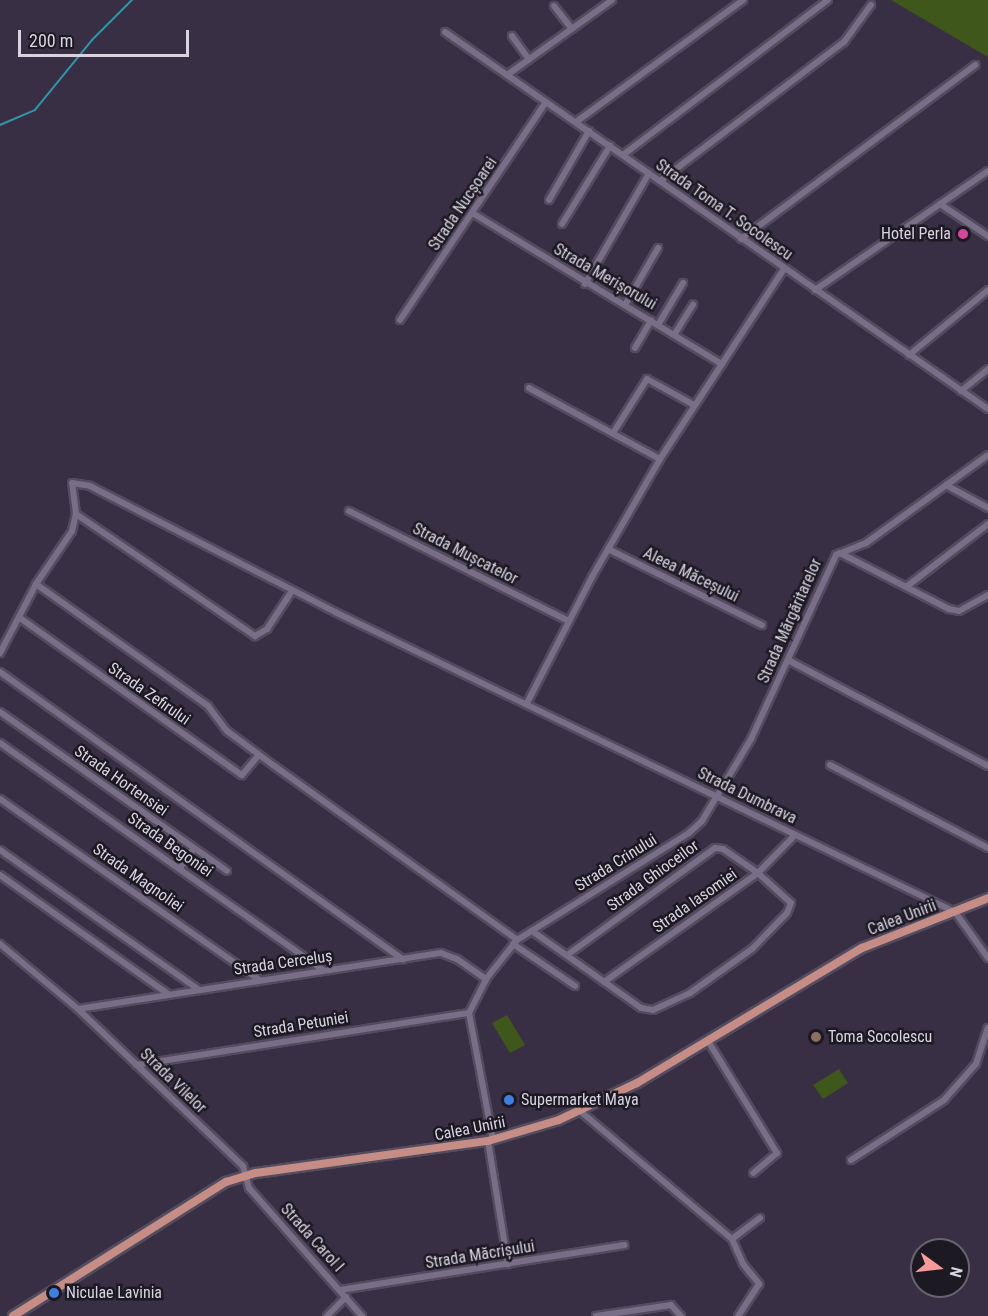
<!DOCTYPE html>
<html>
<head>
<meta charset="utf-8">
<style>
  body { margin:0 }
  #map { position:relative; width:988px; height:1316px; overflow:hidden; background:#382f45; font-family:"Roboto Condensed",sans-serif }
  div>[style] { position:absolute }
  .green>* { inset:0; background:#3f571a }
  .stream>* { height:1.5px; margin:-0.75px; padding:0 0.75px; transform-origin:0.75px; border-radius:0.75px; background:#3294a9 }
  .roads { filter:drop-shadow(2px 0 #534c5e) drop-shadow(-2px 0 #534c5e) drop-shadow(0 2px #534c5e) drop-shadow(0 -2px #534c5e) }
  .minor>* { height:6px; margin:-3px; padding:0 3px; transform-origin:3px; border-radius:3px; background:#786e87 }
  .major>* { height:8px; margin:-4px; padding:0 4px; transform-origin:4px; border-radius:4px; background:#c58d86 }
  .dots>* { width:16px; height:16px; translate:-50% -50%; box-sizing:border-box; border:3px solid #1d1923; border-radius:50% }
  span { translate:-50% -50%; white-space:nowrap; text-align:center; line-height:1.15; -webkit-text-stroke:5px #1d1923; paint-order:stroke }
  .street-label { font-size:16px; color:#d8d3e1 }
  .poi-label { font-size:16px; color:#d8d3e1 }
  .right { translate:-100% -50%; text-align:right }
  .left { translate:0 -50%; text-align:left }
  .north { position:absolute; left:910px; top:1238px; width:60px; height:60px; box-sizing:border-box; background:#1d1923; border:2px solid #68636f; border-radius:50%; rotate:105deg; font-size:16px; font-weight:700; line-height:24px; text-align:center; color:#d8d3e1 }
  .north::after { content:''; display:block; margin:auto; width:21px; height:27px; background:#f59b99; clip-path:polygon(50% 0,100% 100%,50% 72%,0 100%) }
  .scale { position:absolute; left:18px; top:30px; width:171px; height:27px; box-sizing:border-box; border:3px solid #d8d3e1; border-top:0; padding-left:8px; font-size:18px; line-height:21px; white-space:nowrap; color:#d8d3e1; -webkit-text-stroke:4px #1d1923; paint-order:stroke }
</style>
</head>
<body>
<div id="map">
  <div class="green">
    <i style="clip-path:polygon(891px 0,988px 0,988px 57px,942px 30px)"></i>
    <i style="clip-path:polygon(507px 1015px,525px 1045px,510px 1053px,492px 1023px)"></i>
    <i style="clip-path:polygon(839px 1069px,848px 1083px,823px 1099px,813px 1085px)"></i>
  </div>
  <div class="stream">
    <i style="left:0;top:125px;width:38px;rotate:-23deg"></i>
    <i style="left:35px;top:110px;width:90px;rotate:-50.8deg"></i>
    <i style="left:92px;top:40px;width:57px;rotate:-45deg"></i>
  </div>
  <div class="roads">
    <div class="minor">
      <i style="left:554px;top:6px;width:29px;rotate:52deg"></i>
      <i style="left:445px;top:32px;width:661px;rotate:34.77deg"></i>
      <i style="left:512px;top:36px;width:29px;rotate:54deg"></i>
      <i style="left:507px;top:75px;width:129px;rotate:-35.5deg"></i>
      <i style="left:576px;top:122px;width:207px;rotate:-36.1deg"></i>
      <i style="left:623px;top:155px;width:257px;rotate:-37.1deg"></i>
      <i style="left:660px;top:181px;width:231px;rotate:-37.1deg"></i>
      <i style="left:844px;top:42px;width:46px;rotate:-53.9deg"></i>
      <i style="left:549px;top:200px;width:80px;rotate:-59.9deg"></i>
      <i style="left:940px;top:204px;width:58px;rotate:33.7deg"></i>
      <i style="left:474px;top:214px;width:290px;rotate:31.2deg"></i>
      <i style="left:562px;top:224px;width:92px;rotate:-58.4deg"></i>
      <i style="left:741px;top:239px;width:292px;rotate:-36.6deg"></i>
      <i style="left:585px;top:284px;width:128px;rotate:-60deg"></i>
      <i style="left:815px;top:290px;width:210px;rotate:-34.5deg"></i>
      <i style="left:625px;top:305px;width:66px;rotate:-59.9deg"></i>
      <i style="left:400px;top:320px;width:262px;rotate:-56.2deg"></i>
      <i style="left:658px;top:325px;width:49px;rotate:-59.2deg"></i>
      <i style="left:674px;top:335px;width:36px;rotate:-58deg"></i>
      <i style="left:635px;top:348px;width:32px;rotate:-60deg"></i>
      <i style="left:909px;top:355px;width:102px;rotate:-39.4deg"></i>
      <i style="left:529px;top:388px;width:149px;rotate:28.5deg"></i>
      <i style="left:961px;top:391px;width:35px;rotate:-39deg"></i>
      <i style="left:613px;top:433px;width:64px;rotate:-57.8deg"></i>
      <i style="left:647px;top:379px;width:54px;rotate:29deg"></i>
      <i style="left:946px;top:485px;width:48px;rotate:28.7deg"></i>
      <i style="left:349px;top:511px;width:246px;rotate:26.6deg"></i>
      <i style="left:76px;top:514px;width:217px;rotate:34.3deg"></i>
      <i style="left:255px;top:636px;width:14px;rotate:-30deg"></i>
      <i style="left:267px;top:629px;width:45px;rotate:-56.7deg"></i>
      <i style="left:608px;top:549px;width:172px;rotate:26.3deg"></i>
      <i style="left:840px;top:553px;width:123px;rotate:27.2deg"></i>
      <i style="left:949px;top:609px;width:10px;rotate:11deg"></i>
      <i style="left:959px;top:611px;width:33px;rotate:-29deg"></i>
      <i style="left:36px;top:584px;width:211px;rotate:35.3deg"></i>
      <i style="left:208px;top:706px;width:31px;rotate:53deg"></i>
      <i style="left:227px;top:731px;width:57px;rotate:36.5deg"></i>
      <i style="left:273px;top:765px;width:300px;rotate:35.6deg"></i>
      <i style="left:906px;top:587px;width:103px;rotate:-37.5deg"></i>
      <i style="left:20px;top:618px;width:272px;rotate:35.3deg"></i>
      <i style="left:242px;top:775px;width:26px;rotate:-50deg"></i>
      <i style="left:0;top:653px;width:78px;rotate:-62.4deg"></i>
      <i style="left:36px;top:584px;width:64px;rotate:-55.8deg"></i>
      <i style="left:72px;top:531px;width:17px;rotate:-77deg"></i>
      <i style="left:76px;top:514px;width:31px;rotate:-97deg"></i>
      <i style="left:72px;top:483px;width:18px;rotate:9deg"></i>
      <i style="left:90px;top:486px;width:276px;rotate:27.2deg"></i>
      <i style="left:335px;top:612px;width:689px;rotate:25.82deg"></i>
      <i style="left:955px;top:912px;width:57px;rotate:54.3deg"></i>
      <i style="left:788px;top:660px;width:226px;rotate:27.9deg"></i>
      <i style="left:0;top:672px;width:495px;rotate:35.5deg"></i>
      <i style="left:527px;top:703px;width:142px;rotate:-62.7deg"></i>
      <i style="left:592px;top:577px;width:136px;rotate:-60deg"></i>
      <i style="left:660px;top:459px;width:227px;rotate:-56.9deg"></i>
      <i style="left:0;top:712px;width:277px;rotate:35deg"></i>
      <i style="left:0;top:743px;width:395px;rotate:35.1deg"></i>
      <i style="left:830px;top:765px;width:178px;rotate:27.7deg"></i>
      <i style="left:0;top:799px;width:316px;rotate:34.9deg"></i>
      <i style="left:0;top:850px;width:242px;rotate:35.1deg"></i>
      <i style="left:180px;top:868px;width:24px;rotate:-55deg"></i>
      <i style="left:0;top:875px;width:206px;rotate:35.3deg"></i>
      <i style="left:532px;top:931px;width:133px;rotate:35.2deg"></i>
      <i style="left:641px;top:1008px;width:12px;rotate:9deg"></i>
      <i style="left:653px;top:1010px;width:41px;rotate:-24.7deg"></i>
      <i style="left:690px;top:993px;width:76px;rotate:-35.4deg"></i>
      <i style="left:752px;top:949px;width:50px;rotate:-45.8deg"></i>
      <i style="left:787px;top:913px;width:11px;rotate:-68deg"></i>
      <i style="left:791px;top:903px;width:45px;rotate:-137.7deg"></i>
      <i style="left:758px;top:873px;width:42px;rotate:-145.6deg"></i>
      <i style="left:723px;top:849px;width:8px;rotate:-173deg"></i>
      <i style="left:715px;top:848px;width:183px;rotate:144.1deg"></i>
      <i style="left:0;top:944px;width:102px;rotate:39.8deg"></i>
      <i style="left:78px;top:1009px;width:228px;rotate:43.6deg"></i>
      <i style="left:243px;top:1166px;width:23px;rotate:75deg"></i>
      <i style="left:249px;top:1188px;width:171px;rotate:48.6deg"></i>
      <i style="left:513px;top:944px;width:75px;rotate:34.1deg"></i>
      <i style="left:604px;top:982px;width:189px;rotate:-35.3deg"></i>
      <i style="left:758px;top:873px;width:53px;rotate:-45.8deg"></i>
      <i style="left:78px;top:1009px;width:367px;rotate:-8.8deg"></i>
      <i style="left:441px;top:953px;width:17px;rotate:21deg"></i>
      <i style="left:457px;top:959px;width:35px;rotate:35deg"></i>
      <i style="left:708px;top:1041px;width:132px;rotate:58.4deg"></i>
      <i style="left:777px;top:1153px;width:31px;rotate:140deg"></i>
      <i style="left:136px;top:1065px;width:337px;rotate:-8.9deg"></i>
      <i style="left:580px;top:1111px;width:199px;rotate:40.1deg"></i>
      <i style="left:732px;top:1239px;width:27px;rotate:66deg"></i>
      <i style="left:743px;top:1264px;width:26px;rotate:51deg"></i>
      <i style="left:759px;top:1284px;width:38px;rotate:123deg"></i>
      <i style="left:493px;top:1140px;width:129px;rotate:-100.7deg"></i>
      <i style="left:469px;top:1013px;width:38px;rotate:-63deg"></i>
      <i style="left:486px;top:979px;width:50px;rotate:-51.5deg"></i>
      <i style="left:517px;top:940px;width:203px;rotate:-31.9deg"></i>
      <i style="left:689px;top:833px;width:18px;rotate:-43deg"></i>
      <i style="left:702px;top:821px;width:96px;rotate:-59.1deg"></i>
      <i style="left:751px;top:739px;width:203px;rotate:-65.2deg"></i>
      <i style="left:836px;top:555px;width:32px;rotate:-22deg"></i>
      <i style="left:866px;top:543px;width:150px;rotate:-35.8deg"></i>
      <i style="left:488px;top:1141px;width:125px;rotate:80.8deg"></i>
      <i style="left:851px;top:1160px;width:111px;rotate:-32.8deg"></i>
      <i style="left:944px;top:1100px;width:48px;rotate:-48.4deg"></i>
      <i style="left:976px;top:1064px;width:38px;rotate:-72deg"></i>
      <i style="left:732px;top:1239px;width:35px;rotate:-37deg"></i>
      <i style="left:340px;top:1290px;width:288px;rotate:-9deg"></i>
      <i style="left:327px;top:1316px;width:27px;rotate:-45deg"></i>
      <i style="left:596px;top:1316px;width:76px;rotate:-8.3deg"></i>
      <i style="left:671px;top:1305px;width:15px;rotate:48deg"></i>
    </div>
    <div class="major">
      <i style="left:13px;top:1316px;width:252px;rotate:-32.2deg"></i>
      <i style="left:226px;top:1182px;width:31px;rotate:-17deg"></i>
      <i style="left:256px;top:1173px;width:234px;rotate:-7.9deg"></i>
      <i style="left:488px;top:1141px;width:74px;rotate:-16.5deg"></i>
      <i style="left:559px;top:1120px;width:86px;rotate:-25.4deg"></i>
      <i style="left:637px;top:1083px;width:262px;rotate:-31deg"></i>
      <i style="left:862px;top:948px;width:136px;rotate:-21.6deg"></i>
    </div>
  </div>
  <div class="dots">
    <i style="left:963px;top:234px;background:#d1479c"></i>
    <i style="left:816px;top:1037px;background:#8d6e63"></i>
    <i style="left:509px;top:1100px;background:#3f7fe0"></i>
    <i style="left:54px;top:1293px;background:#3f7fe0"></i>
  </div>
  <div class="street-label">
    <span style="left:463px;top:204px;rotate:-56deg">Strada Nucșoarei</span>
    <span style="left:724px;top:210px;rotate:35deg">Strada Toma T. Socolescu</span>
    <span style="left:605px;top:277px;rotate:30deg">Strada Merișorului</span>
    <span style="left:465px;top:554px;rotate:27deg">Strada Mușcatelor</span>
    <span style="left:691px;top:575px;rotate:26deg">Aleea Măceșului</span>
    <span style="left:790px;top:621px;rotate:-66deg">Strada Mărgăritarelor</span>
    <span style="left:149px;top:694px;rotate:35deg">Strada Zefirului</span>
    <span style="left:121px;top:781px;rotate:35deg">Strada Hortensiei</span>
    <span style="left:747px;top:796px;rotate:26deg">Strada Dumbrava</span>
    <span style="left:170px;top:845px;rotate:35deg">Strada Begoniei</span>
    <span style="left:616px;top:863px;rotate:-32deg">Strada Crinului</span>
    <span style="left:653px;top:876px;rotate:-36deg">Strada Ghioceilor</span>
    <span style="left:138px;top:878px;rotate:35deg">Strada Magnoliei</span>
    <span style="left:695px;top:901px;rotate:-35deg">Strada Iasomiei</span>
    <span style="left:902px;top:918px;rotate:-21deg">Calea Unirii</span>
    <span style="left:283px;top:963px;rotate:-8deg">Strada Cerceluș</span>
    <span style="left:301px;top:1025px;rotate:-9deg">Strada Petuniei</span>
    <span style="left:173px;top:1081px;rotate:44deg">Strada Vilelor</span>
    <span style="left:470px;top:1129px;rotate:-11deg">Calea Unirii</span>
    <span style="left:312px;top:1238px;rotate:48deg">Strada Carol I</span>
    <span style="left:480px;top:1255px;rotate:-9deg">Strada Măcrișului</span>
  </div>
  <div class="poi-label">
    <span class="right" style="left:951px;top:234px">Hotel Perla</span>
    <span class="left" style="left:828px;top:1037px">Toma Socolescu</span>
    <span class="left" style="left:521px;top:1100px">Supermarket Maya</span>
    <span class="left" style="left:66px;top:1293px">Niculae Lavinia</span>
  </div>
  <div class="north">N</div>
  <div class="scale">200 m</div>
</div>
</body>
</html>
